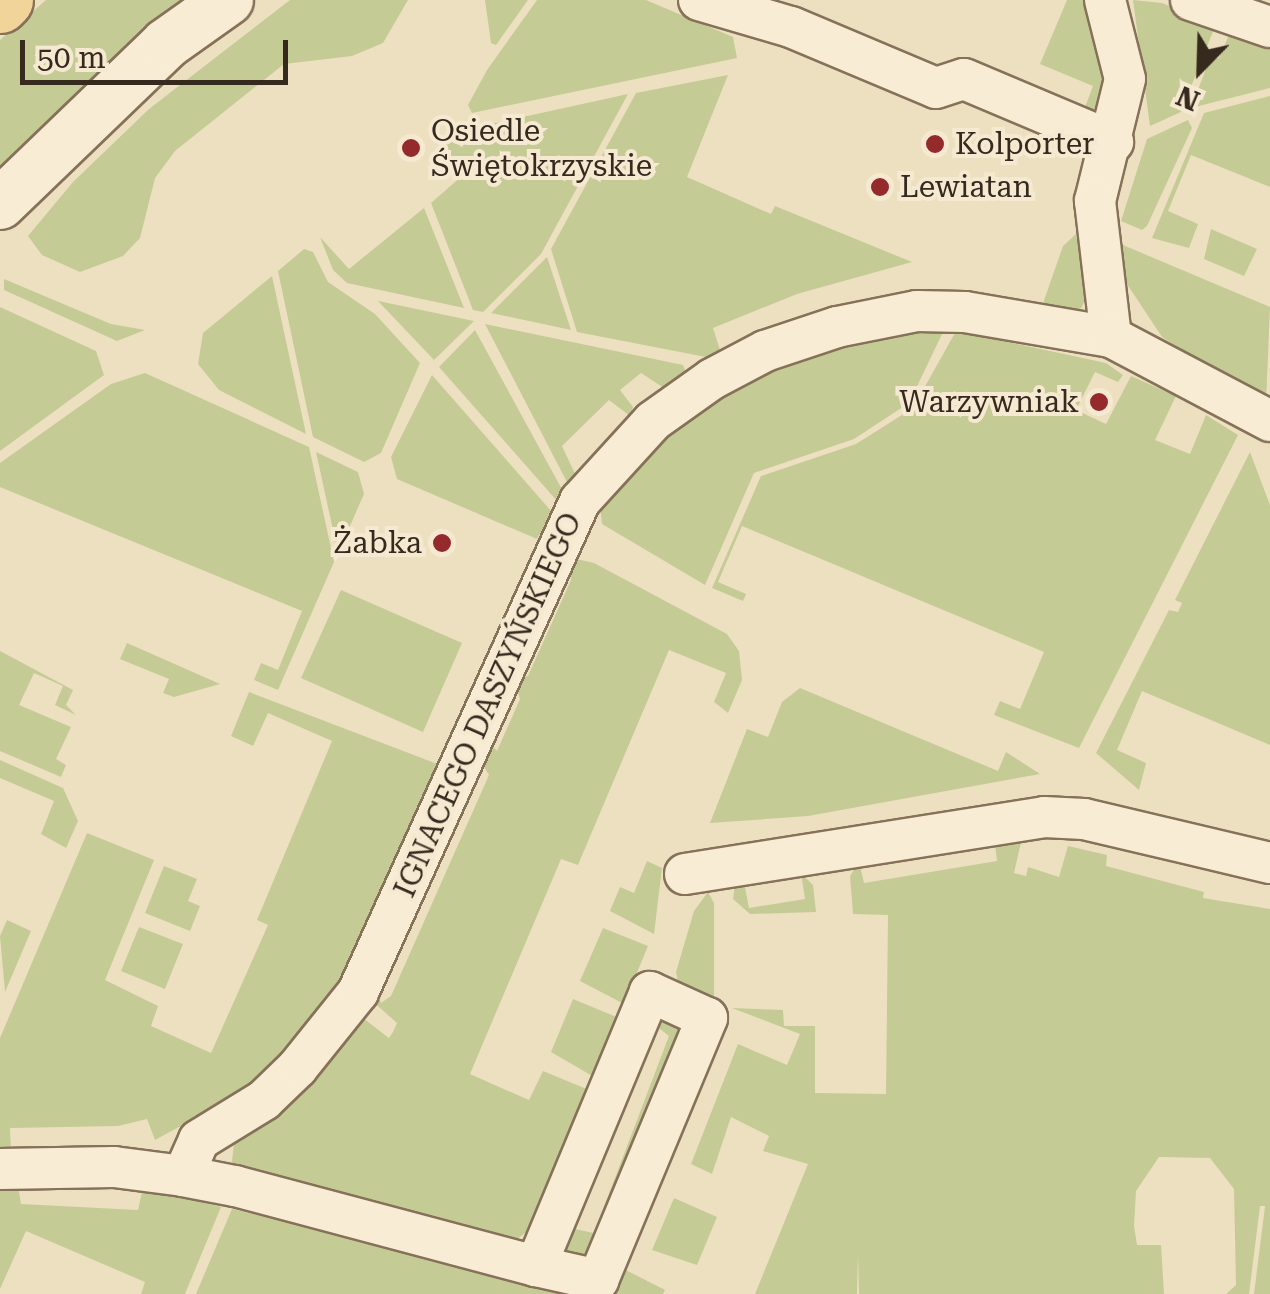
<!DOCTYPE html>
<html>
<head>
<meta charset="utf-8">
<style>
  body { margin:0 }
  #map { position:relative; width:1270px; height:1294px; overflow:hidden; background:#ede0c1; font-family:"Roboto Serif",serif }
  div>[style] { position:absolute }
  .green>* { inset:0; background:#c5cb95 }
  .roads { filter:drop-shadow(2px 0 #867159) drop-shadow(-2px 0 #867159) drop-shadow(0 2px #867159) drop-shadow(0 -2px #867159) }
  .minor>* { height:40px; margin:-20px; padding:0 20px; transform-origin:20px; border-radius:20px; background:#f8edd4 }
  .tertiary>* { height:50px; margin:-25px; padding:0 25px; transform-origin:25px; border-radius:25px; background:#f8edd4 }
  .primary>* { height:55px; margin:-27.5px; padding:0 27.5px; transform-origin:27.5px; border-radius:27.5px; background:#f0d499 }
  .dots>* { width:28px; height:28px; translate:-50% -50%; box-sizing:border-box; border:5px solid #f5ead1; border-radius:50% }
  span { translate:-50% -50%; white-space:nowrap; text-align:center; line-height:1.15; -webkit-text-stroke:8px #f5ead1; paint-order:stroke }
  .poi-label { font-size:30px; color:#36291d }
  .left { translate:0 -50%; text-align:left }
  .right { translate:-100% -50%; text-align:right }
  .street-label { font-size:30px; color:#36291d }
  .north { position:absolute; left:1150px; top:20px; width:100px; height:100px; -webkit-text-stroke:8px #f5ead1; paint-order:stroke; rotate:203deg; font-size:28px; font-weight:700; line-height:40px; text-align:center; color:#36291d }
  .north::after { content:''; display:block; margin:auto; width:35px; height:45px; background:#36291d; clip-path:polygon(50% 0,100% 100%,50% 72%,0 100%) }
  .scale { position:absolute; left:20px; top:40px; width:268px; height:45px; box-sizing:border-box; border:5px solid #36291d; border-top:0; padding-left:12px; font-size:30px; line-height:35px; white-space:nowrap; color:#36291d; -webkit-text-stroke:8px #f5ead1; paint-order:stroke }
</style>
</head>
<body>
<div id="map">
  <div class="green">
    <i style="clip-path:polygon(46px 0,188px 0,0 171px,0 40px)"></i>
    <i style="clip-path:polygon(290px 0,408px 0,383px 43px,352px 56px,284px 64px,175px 151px,155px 178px,140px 238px,123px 256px,80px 272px,42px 255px,28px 236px,73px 182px,149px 109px)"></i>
    <i style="clip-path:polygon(485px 0,528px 0,496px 45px,491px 43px)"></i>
    <i style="clip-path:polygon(537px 0,646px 0,733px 37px,737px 58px,472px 113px,468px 105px,487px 70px)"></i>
    <i style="clip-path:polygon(1067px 0,1091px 0,1110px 81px,1105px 107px,1092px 114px,1082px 115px,1093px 86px,1040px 64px)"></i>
    <i style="clip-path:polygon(1133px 0,1162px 3px,1216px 24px,1181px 112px,1150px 126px)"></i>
    <i style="clip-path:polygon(1232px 28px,1270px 43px,1270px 88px,1191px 108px,1209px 61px,1219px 58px)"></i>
    <i style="clip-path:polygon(728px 75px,687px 177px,771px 214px,775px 206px,912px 262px,797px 294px,713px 328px,721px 353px,711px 358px,577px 332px,551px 249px,636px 93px)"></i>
    <i style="clip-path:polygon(628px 94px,541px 254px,483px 312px,473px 310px,431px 203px,463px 175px,442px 150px,445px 134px)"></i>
    <i style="clip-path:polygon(1270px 96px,1270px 187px,1191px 155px,1168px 211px,1198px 224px,1189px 248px,1152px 238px,1204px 113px)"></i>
    <i style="clip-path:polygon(1188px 120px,1192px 128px,1147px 226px,1142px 230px,1121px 221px,1147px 139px)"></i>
    <i style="clip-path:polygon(424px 208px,464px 308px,347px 283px,333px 270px,320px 237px,349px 269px)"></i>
    <i style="clip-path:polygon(1211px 229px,1257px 249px,1244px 276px,1204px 259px)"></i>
    <i style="clip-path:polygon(1076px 234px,1089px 289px,1082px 307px,1076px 313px,1042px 306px,1063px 246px)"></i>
    <i style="clip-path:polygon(1111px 240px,1270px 307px,1266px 403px,1162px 337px,1127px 284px)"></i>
    <i style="clip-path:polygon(304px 249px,313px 252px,328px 282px,375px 314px,420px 363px,381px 453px,364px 462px,313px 437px,278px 271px)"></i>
    <i style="clip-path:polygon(547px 257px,571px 330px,491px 313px)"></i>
    <i style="clip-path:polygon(272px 276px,306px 434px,219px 390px,198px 364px,203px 333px)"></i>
    <i style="clip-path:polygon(4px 279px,111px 324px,145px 330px,117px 341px,4px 290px)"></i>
    <i style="clip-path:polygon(378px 301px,474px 321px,434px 360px)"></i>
    <i style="clip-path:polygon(0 307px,96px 351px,104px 375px,0 451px)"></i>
    <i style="clip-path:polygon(485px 324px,683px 365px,686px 373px,664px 388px,641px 373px,636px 377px,620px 390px,633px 407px,630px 416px,609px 400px,562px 446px,576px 476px,569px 486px)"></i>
    <i style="clip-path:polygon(475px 330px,564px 493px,558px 502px,439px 367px)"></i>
    <i style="clip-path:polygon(944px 330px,909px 403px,854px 439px,754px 473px,705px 585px,602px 524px,600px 506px,670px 429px,746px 381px,863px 340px)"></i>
    <i style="clip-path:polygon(956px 331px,1106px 363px,1123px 375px,1118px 382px,1095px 372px,1076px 410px,1106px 424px,1131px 376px,1176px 396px,1155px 440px,1190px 454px,1206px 415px,1238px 435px,1079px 748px,994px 715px,1000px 701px,1020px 709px,1044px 652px,742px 526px,718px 582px,746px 594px,743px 601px,712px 588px,761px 476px,856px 444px,913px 408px)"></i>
    <i style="clip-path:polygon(145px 373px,309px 447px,334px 562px,278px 690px,254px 680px,261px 663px,278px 670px,302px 611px,0 487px,0 463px,111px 384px)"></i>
    <i style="clip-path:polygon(432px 375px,552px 512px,537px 539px,397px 479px,391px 457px)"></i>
    <i style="clip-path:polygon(316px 452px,358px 472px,364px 494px,338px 553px)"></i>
    <i style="clip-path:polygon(1250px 452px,1270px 505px,1270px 745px,1142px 691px,1117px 750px,1146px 763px,1139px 790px,1096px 753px,1169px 610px,1178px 612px,1182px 603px,1175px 600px)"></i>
    <i style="clip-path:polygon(572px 558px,594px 563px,727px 634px,739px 651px,742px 680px,728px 713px,714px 702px,726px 673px,669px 650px,578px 865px,561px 859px,470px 1074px,529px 1100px,543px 1071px,589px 1090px,531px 1228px,515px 1241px,231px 1170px,235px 1134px,359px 1015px,389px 1038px,393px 1032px,397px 1023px,370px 999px,377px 986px,381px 1003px,391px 996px,489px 775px,476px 753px,483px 736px,497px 751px,520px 699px,514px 679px,528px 676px,571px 580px)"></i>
    <i style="clip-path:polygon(341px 590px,462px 643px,423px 732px,301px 678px)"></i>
    <i style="clip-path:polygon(127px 643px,220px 684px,174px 697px,163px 693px,169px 679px,120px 659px)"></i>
    <i style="clip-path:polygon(0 651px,73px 690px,66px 705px,76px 715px,55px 705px,63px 686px,34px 673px,19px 705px,71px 727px,56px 759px,66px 765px,61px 777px,0 751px)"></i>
    <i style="clip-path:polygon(800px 688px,998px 771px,1006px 752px,1040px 774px,808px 816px,710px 823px,747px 729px,768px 737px,782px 702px)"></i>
    <i style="clip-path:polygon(249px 692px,440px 765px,362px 949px,316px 1023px,249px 1089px,155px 1140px,147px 1119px,118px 1126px,10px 1128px,11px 1153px,0 1154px,0 1038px,87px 833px,154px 860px,105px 980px,158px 1006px,151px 1026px,211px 1053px,268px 925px,257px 920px,332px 741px,268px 713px,253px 746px,231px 736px)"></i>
    <i style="clip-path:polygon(0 760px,63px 788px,78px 821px,66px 848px,41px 834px,54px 801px,0 778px)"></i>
    <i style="clip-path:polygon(994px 836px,1022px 838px,1014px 873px,1026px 876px,1028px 867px,1059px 877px,1068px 846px,1107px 855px,1106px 866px,1204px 892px,1203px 898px,1270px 909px,1270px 1294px,1254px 1294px,1265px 1206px,1260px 1206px,1249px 1294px,1226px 1294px,1236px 1285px,1234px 1189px,1210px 1158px,1159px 1157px,1136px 1191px,1134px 1226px,1137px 1245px,1161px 1245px,1164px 1294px,859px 1294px,858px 1255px,857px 1294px,755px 1294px,808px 1164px,763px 1151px,769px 1136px,731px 1117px,712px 1174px,691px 1164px,738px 1044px,787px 1065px,800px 1034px,732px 1008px,783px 1010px,784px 1026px,815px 1026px,815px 1093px,886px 1094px,888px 915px,853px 914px,850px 876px,859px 862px,864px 883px,997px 861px)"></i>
    <i style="clip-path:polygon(647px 861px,662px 868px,654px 934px,610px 911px,620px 887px,634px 893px)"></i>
    <i style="clip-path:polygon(164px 866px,197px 879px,188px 901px,200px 906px,190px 931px,145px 913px)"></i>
    <i style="clip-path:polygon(801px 873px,813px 885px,816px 912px,750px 914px,733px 899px,735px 885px,744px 882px,749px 908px,805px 899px)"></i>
    <i style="clip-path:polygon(708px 892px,714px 903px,714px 1001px,678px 983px,676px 972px,694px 911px)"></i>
    <i style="clip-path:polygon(7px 920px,31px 931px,5px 992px,0 936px)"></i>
    <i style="clip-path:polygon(139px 927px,183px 944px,165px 989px,121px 971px)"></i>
    <i style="clip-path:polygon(603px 928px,648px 946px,624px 1004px,580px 981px)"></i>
    <i style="clip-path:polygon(573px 999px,619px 1018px,594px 1077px,551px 1052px)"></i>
    <i style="clip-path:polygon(665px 1016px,684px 1030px,595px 1246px,585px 1258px,565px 1259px,558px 1246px,570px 1228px,594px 1233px,669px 1036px,650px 1021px)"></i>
    <i style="clip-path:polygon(17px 1180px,21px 1204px,138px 1210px,143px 1187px,221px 1207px,185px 1294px,141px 1294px,145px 1282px,26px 1231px,0 1289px,0 1183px)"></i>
    <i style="clip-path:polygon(674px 1198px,717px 1217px,697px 1265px,652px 1250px)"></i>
    <i style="clip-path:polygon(232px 1209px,582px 1294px,196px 1294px)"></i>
    <i style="clip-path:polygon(620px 1267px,665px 1290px,663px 1294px,618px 1294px,613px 1284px)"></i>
  </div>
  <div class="roads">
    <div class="minor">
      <i style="left:699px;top:0;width:96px;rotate:16.4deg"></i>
      <i style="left:791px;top:27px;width:157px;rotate:22.8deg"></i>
      <i style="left:936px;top:88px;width:29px;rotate:-18deg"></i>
      <i style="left:964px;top:79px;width:162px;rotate:22.9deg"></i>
      <i style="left:1105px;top:0;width:81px;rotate:75.8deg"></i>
      <i style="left:1125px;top:79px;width:126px;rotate:103.8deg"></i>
      <i style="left:1095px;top:201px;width:137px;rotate:83.3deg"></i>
      <i style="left:1191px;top:0;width:83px;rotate:18.9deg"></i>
      <i style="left:685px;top:874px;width:363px;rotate:-9deg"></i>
      <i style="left:1044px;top:817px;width:40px;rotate:2.9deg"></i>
      <i style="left:1084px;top:819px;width:191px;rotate:13.3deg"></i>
      <i style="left:0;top:1169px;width:114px;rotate:-1deg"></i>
      <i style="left:114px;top:1167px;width:70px;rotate:7.4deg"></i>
      <i style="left:183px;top:1176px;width:39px;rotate:-66deg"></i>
      <i style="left:199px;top:1140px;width:76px;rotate:-31.6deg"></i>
      <i style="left:264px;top:1100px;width:47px;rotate:-44.1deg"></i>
      <i style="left:298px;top:1067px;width:96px;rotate:-51.3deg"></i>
      <i style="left:358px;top:992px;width:539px;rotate:-65.67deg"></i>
      <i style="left:580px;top:501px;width:108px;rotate:-47.6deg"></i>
      <i style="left:653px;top:421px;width:72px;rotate:-35.4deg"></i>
      <i style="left:712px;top:379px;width:60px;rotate:-27.8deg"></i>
      <i style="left:765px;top:351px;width:76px;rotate:-18.4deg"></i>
      <i style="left:837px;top:327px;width:82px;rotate:-11.3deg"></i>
      <i style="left:917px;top:311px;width:48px;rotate:1.2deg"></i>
      <i style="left:965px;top:312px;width:148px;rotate:9.7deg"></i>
      <i style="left:1111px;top:337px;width:180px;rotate:27.8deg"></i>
      <i style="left:183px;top:1176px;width:53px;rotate:10.9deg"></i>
      <i style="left:235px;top:1186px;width:311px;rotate:14.9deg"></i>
      <i style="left:536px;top:1266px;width:64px;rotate:12.7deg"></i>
      <i style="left:598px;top:1280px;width:284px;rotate:-67.4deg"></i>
      <i style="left:707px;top:1018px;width:63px;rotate:-155.5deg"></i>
      <i style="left:650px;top:992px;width:297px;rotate:112.6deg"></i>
    </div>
    <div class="tertiary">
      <i style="left:0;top:204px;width:231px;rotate:-43.9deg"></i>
      <i style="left:166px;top:44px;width:76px;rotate:-35.4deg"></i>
    </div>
    <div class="primary">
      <i style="left:0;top:5px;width:7px;rotate:-45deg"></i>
    </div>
  </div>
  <div class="dots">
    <i style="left:935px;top:144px;background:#942a2c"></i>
    <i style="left:411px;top:148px;background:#942a2c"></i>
    <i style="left:880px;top:187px;background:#942a2c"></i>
    <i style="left:1099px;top:402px;background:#942a2c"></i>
    <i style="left:442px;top:543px;background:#942a2c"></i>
  </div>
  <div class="poi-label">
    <span class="left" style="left:431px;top:148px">Osiedle<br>Świętokrzyskie</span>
    <span class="left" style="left:955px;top:144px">Kolporter</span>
    <span class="left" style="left:900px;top:187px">Lewiatan</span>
    <span class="right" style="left:1079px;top:402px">Warzywniak</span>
    <span class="right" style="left:422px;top:543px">Żabka</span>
  </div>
  <div class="street-label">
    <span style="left:488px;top:705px;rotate:-66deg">IGNACEGO DASZYŃSKIEGO</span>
  </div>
  <div class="north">N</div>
  <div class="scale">50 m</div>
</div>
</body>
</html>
